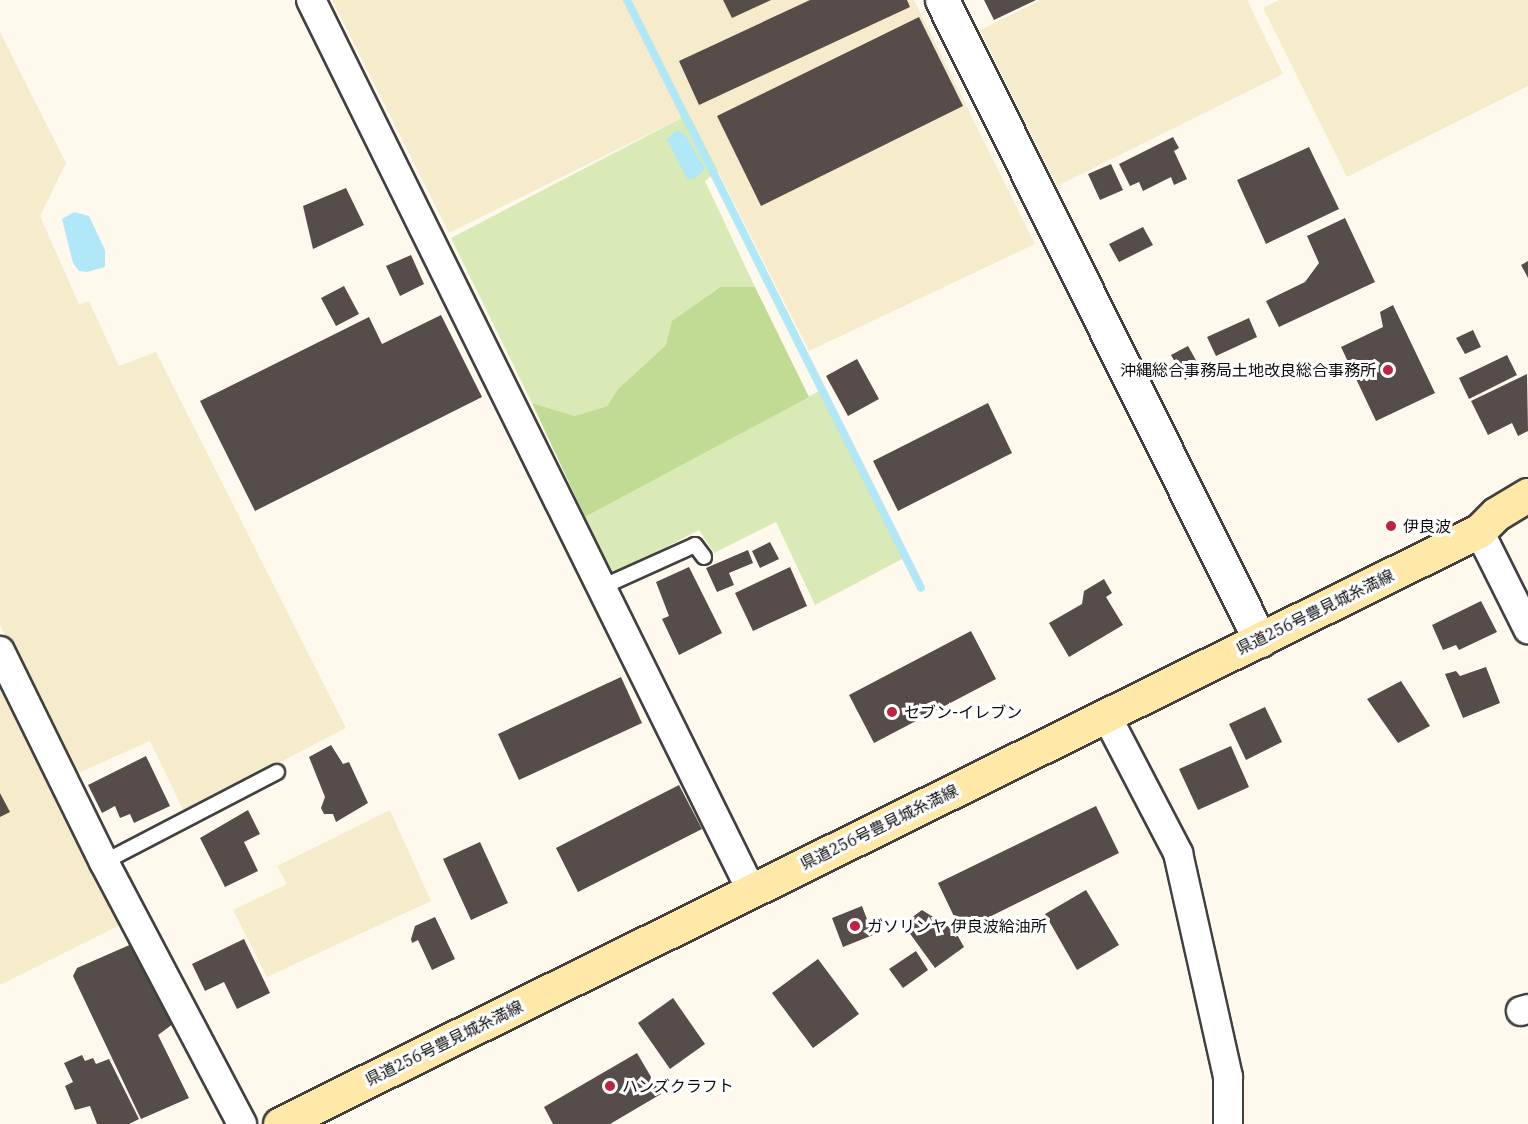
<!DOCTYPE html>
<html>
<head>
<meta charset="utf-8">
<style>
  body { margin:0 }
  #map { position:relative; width:1528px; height:1124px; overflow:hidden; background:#fff9ed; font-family:"IBM Plex Serif","Noto Sans JP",serif }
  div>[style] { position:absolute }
  .farmland>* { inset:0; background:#f6eccc }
  .green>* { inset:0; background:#d9eab6 }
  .forest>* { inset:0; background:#c0dc94 }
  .water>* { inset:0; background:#b0e8f8 }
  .stream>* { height:8px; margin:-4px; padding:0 4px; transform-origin:4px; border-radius:4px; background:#b0e8f8 }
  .building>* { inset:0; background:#564c49 }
  .roads { filter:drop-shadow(2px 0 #404040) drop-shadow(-2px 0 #404040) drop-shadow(0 2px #404040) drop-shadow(0 -2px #404040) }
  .service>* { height:14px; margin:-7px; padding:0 7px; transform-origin:7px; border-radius:7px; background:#fff }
  .minor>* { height:28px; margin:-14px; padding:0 14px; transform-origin:14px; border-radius:14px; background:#fff }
  .tertiary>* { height:33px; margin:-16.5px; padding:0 16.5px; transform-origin:16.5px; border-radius:16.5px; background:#fff }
  .secondary>* { height:33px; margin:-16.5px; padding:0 16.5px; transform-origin:16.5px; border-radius:16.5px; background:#ffe8a8 }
  .dots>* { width:16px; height:16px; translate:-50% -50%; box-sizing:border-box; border:3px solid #fff; border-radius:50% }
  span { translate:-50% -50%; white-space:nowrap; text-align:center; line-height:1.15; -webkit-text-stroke:6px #fff; paint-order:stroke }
  .poi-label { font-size:16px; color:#0d0d0d }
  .right { translate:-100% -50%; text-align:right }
  .left { translate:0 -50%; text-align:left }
  .street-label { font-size:16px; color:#0d0d0d }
</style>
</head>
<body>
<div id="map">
  <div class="farmland">
    <i style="clip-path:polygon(332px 0,914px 0,1035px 244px,809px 351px,689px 114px,449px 233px)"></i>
    <i style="clip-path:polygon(1041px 0,1247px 0,1283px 74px,1057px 186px,980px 30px)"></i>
    <i style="clip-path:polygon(1279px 0,1528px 0,1528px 86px,1347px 177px,1263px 8px)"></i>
    <i style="clip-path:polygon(0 32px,66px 163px,40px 216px,79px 304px,89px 301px,119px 366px,156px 352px,346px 728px,184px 812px,150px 741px,74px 775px,0 625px)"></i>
    <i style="clip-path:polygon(0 688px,120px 925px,0 985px)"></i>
    <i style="clip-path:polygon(390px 810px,431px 901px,267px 977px,233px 910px,287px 884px,277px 866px)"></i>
  </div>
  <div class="green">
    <i style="clip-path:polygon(689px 114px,718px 171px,705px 181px,755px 287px,719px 287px,673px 321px,666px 345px,618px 389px,607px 406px,575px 416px,532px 403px,451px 238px)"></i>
    <i style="clip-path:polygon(819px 391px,904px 558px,815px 605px,776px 522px,714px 553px,699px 530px,612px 575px,585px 517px)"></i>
  </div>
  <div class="forest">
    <i style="clip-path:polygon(720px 287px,755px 287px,809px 397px,585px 517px,532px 403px,575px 416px,607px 406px,618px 389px,666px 345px,672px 321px)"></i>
  </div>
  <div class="water">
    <i style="clip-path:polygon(677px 130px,686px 136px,705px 169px,694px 179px,687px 179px,667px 139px)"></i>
    <i style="clip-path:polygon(74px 212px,89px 216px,105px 250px,105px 267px,87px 272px,79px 271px,73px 263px,62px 219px)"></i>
  </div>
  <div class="stream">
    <i style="left:627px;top:0;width:657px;rotate:63.43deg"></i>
  </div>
  <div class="building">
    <i style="clip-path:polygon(723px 0,771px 0,732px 18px)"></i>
    <i style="clip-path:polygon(810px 0,907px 0,910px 7px,699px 105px,679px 61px)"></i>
    <i style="clip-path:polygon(984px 0,1036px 0,994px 20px)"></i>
    <i style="clip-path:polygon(919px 17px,963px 106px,761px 206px,717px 116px)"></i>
    <i style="clip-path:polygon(1173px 137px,1179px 148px,1174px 151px,1187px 179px,1174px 185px,1171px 177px,1143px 191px,1139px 182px,1130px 186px,1119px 164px)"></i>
    <i style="clip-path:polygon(1309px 147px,1339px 209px,1266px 244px,1237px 180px)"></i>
    <i style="clip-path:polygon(1111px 164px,1123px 190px,1100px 200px,1088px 174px)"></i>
    <i style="clip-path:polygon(346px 188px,364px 225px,313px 249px,303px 206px)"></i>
    <i style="clip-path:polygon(1345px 218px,1375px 282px,1279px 327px,1266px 301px,1305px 282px,1319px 263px,1307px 236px)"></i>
    <i style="clip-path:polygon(1143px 227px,1153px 245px,1119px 262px,1109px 244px)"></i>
    <i style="clip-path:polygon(411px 255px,424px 284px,400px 296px,386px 266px)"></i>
    <i style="clip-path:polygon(1528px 261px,1528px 278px,1521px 265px)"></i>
    <i style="clip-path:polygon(344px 286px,359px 314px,336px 326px,321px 298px)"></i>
    <i style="clip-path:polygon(1393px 305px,1435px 393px,1376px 421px,1341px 347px,1383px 327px,1380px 312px)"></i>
    <i style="clip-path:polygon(441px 315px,482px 397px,255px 511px,200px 401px,369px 317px,382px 344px)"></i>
    <i style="clip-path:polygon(1249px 318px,1257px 337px,1216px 356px,1207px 337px)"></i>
    <i style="clip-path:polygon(1473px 330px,1481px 347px,1465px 354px,1456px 338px)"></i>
    <i style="clip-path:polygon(1188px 346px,1202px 371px,1185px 380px,1171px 355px)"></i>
    <i style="clip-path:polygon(1507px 355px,1517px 375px,1469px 399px,1459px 378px)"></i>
    <i style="clip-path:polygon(857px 359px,879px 399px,848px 416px,826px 376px)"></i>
    <i style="clip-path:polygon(1527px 374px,1528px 431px,1518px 436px,1512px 423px,1488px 435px,1471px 401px)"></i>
    <i style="clip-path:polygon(988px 403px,1012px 453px,898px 511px,873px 461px)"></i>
    <i style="clip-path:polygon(770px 542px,779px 559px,760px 568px,752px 551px)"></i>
    <i style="clip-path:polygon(748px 550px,753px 563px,729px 573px,734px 585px,717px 592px,706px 568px)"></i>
    <i style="clip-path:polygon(689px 567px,722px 633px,679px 655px,662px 619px,669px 616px,656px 582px)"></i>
    <i style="clip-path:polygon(790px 567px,807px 606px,753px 631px,735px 593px)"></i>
    <i style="clip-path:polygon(1104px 579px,1112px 593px,1106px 597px,1123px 625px,1069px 657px,1049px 623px,1082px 604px,1084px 591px)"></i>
    <i style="clip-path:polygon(1481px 601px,1497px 632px,1459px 650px,1456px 645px,1443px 650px,1432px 625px)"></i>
    <i style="clip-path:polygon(971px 631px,996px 679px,874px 743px,849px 695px)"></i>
    <i style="clip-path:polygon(1486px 667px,1500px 703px,1463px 718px,1445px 674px,1456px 671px,1460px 676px)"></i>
    <i style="clip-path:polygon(621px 677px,642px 723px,519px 780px,498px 734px)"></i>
    <i style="clip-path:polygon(1401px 681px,1430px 726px,1398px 743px,1367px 699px)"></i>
    <i style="clip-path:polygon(1265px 707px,1282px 742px,1246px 760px,1229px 724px)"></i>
    <i style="clip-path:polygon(331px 745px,343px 764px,349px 762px,368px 803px,336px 822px,333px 814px,324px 814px,321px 808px,325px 797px,309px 757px)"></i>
    <i style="clip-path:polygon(1231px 746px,1249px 787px,1198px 810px,1179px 769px)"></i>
    <i style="clip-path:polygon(146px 756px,170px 806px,134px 823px,130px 814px,120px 818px,115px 806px,102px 813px,88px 785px)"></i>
    <i style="clip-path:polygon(679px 785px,702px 829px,578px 892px,556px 848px)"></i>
    <i style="clip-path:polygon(0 793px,10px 812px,0 817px)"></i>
    <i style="clip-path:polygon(1096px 806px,1119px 853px,961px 931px,938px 883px)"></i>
    <i style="clip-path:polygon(248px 810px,260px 834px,244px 842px,258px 871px,225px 887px,200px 838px)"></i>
    <i style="clip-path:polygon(480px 842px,508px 903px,471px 920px,443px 859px)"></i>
    <i style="clip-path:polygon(1086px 890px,1119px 945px,1077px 970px,1045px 914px)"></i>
    <i style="clip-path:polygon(862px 906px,873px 935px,843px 947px,832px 918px)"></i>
    <i style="clip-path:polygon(922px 910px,955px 931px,964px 947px,935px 968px,903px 924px)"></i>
    <i style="clip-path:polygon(435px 917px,455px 959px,432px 970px,418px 940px,412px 943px,411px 939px,415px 926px)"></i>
    <i style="clip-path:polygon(244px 939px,270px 993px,237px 1009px,224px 982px,205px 991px,192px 964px)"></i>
    <i style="clip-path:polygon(134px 943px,173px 1024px,158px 1035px,189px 1098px,141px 1119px,73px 976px,77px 968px)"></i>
    <i style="clip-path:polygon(916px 951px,928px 970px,903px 988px,889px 969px)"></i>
    <i style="clip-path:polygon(818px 959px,859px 1014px,813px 1048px,772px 993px)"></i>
    <i style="clip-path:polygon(673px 998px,705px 1044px,670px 1069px,638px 1023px)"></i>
    <i style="clip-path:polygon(637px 1053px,661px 1094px,610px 1124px,553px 1124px,544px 1107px)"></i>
    <i style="clip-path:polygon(82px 1055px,85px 1061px,93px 1058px,96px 1064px,109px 1059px,139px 1119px,129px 1124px,97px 1124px,90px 1106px,75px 1110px,65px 1086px,73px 1082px,64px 1063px)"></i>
  </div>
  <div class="roads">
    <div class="service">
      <i style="left:602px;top:587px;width:102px;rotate:-24.3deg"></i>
      <i style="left:695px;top:545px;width:15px;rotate:53deg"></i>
      <i style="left:104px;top:862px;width:195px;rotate:-27.5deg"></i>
    </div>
    <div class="minor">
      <i style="left:311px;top:0;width:993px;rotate:63.69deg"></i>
      <i style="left:1479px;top:531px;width:110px;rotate:63.4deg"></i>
      <i style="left:0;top:651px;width:235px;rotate:63.8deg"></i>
      <i style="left:104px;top:862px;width:296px;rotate:62.2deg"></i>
      <i style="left:1106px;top:715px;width:156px;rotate:62.4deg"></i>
      <i style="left:1178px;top:853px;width:230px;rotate:77.4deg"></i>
      <i style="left:1228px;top:1077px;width:47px;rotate:90deg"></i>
      <i style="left:1521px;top:1011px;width:7px;rotate:-16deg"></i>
    </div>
    <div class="tertiary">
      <i style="left:942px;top:0;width:715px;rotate:63.58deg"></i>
    </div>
    <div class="secondary">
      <i style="left:280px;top:1124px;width:1338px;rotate:-26.32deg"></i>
      <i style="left:1479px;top:531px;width:24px;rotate:-45deg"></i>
      <i style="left:1496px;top:514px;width:37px;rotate:-31deg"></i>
    </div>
  </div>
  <div class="dots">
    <i style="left:1388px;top:370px;background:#c12142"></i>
    <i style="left:1391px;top:526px;background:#c12142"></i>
    <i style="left:892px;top:712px;background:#c12142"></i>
    <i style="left:855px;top:926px;background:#c12142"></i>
    <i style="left:610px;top:1086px;background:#c12142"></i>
  </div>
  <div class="poi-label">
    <span class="right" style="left:1376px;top:370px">沖縄総合事務局土地改良総合事務所</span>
    <span class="left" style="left:1403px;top:526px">伊良波</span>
    <span class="left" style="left:904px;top:712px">セブン-イレブン</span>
    <span class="left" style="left:867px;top:926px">ガソリンヤ 伊良波給油所</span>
    <span class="left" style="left:622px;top:1086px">ハンズクラフト</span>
  </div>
  <div class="street-label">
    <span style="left:1315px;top:612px;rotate:-26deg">県道256号豊見城糸満線</span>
    <span style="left:879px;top:827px;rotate:-26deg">県道256号豊見城糸満線</span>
    <span style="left:444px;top:1043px;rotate:-26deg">県道256号豊見城糸満線</span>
  </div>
</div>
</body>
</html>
